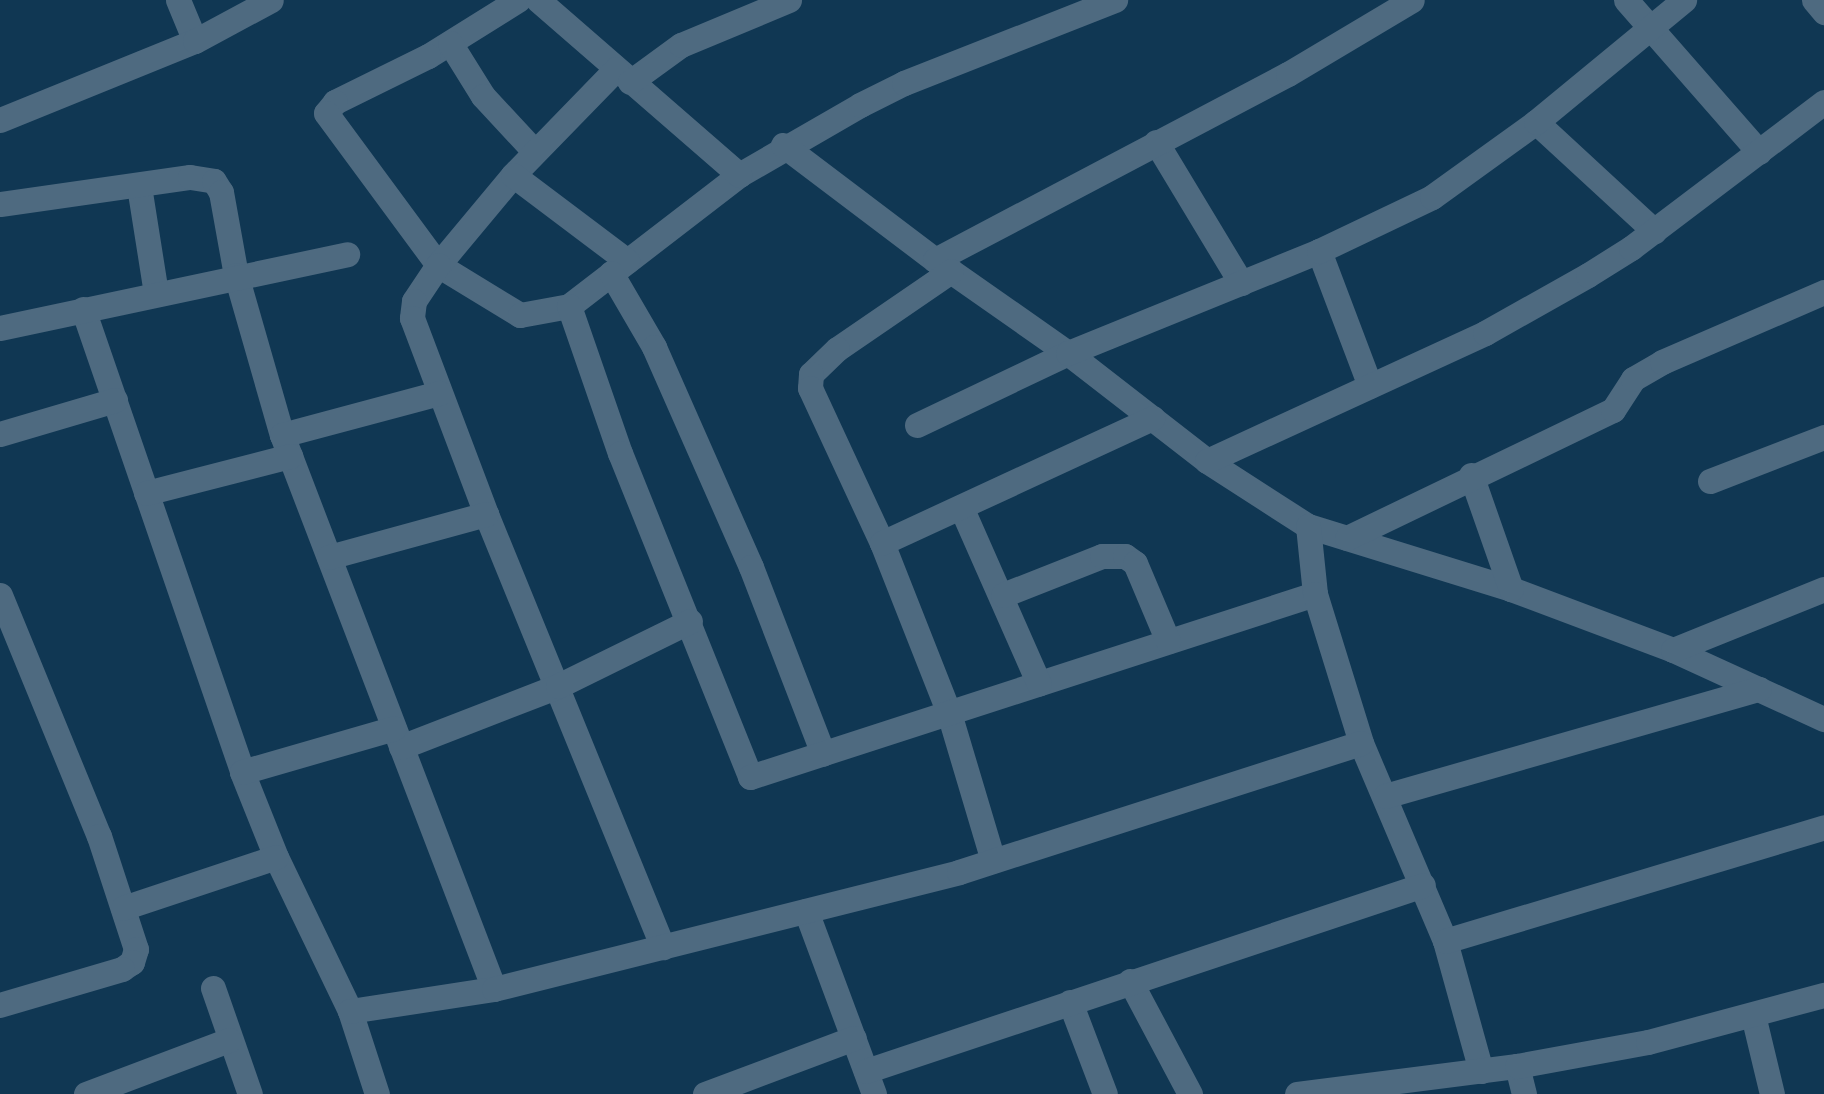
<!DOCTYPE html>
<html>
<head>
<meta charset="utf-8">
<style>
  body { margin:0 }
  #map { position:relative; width:1824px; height:1094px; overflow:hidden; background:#103753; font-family:"DM Sans",sans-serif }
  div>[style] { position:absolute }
  .minor>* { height:25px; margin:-12.5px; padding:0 12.5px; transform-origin:12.5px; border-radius:12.5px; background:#4e6a80 }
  span { translate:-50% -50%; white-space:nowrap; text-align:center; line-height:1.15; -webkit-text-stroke:8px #042d47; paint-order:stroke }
</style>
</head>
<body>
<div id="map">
  <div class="minor">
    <i style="left:178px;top:0;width:44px;rotate:67.5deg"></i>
    <i style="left:518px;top:0;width:106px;rotate:148.1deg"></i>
    <i style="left:428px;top:56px;width:104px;rotate:153.7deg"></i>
    <i style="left:335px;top:102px;width:14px;rotate:129deg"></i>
    <i style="left:326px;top:113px;width:189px;rotate:53.6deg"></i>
    <i style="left:438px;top:265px;width:96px;rotate:31.4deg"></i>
    <i style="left:520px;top:315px;width:50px;rotate:-10.4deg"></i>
    <i style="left:569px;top:306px;width:215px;rotate:-37.6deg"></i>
    <i style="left:739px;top:175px;width:140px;rotate:-30deg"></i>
    <i style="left:860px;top:105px;width:49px;rotate:-26.6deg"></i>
    <i style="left:904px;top:83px;width:227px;rotate:-21.5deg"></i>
    <i style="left:538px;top:0;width:267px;rotate:41deg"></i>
    <i style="left:1626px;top:0;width:202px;rotate:48.8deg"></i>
    <i style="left:1814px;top:0;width:16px;rotate:50deg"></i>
    <i style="left:450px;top:43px;width:62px;rotate:58.1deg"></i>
    <i style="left:483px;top:96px;width:76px;rotate:47.1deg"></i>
    <i style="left:616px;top:69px;width:148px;rotate:134.2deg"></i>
    <i style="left:513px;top:175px;width:117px;rotate:129.8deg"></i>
    <i style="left:438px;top:265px;width:43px;rotate:123.7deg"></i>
    <i style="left:414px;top:301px;width:17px;rotate:97deg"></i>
    <i style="left:412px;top:318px;width:210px;rotate:69.3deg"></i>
    <i style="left:486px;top:514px;width:468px;rotate:67.8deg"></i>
    <i style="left:630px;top:82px;width:63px;rotate:-36deg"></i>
    <i style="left:681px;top:45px;width:117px;rotate:-22.6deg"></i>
    <i style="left:0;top:120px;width:210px;rotate:-22.1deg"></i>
    <i style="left:195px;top:41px;width:86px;rotate:-28.3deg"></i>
    <i style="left:1536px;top:122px;width:161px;rotate:42.7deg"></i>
    <i style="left:1156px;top:142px;width:165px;rotate:58.9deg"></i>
    <i style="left:783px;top:145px;width:191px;rotate:37.1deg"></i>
    <i style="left:935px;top:260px;width:162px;rotate:35deg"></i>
    <i style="left:1068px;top:353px;width:176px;rotate:37.8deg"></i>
    <i style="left:1207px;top:461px;width:120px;rotate:32.8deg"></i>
    <i style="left:1308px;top:526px;width:213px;rotate:17.2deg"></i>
    <i style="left:1511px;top:589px;width:173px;rotate:20.6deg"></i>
    <i style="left:1673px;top:650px;width:166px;rotate:24.6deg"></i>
    <i style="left:513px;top:175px;width:143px;rotate:37deg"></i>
    <i style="left:139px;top:186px;width:108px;rotate:81deg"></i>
    <i style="left:0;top:204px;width:192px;rotate:-8.1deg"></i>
    <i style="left:190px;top:177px;width:24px;rotate:9deg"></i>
    <i style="left:214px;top:181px;width:13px;rotate:58deg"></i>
    <i style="left:221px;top:192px;width:84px;rotate:79.8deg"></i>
    <i style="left:236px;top:275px;width:166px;rotate:74deg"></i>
    <i style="left:282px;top:435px;width:593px;rotate:69.06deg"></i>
    <i style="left:1319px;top:251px;width:144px;rotate:69.3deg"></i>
    <i style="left:935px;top:260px;width:399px;rotate:-27.8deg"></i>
    <i style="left:1288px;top:74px;width:144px;rotate:-30.8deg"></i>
    <i style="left:951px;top:271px;width:138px;rotate:145.6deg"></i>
    <i style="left:837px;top:349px;width:36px;rotate:136deg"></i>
    <i style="left:811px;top:374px;width:14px;rotate:94deg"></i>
    <i style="left:810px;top:388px;width:171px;rotate:65.1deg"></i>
    <i style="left:882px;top:543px;width:183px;rotate:68.5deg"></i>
    <i style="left:949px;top:713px;width:154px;rotate:73.4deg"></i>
    <i style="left:611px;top:273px;width:86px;rotate:59.8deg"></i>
    <i style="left:654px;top:347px;width:240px;rotate:66.2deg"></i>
    <i style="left:751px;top:567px;width:200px;rotate:68.9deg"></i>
    <i style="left:569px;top:306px;width:156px;rotate:70.9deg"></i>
    <i style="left:620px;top:453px;width:349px;rotate:68.1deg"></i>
    <i style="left:750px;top:777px;width:594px;rotate:-17.95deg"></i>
    <i style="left:83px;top:309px;width:490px;rotate:71deg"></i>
    <i style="left:242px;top:772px;width:92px;rotate:68.2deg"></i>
    <i style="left:276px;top:857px;width:171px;rotate:64.3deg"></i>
    <i style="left:350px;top:1011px;width:87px;rotate:72deg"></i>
    <i style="left:0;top:328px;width:355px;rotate:-12deg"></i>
    <i style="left:917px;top:425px;width:167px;rotate:-25.5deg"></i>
    <i style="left:1068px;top:353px;width:271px;rotate:-22.1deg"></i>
    <i style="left:1319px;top:251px;width:125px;rotate:-25.5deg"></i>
    <i style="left:1432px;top:197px;width:128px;rotate:-35.8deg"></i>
    <i style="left:1536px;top:122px;width:192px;rotate:-39.5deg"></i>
    <i style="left:0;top:434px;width:120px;rotate:-16.5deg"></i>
    <i style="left:282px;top:435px;width:163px;rotate:-15deg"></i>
    <i style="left:1207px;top:461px;width:306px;rotate:-24.7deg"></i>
    <i style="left:1485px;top:333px;width:118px;rotate:-29.4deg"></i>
    <i style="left:1588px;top:275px;width:51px;rotate:-32.1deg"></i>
    <i style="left:1631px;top:248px;width:242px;rotate:-37.1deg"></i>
    <i style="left:1471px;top:475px;width:121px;rotate:70.7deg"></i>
    <i style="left:1710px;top:481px;width:122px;rotate:-21.1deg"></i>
    <i style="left:146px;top:493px;width:149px;rotate:-14.4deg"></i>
    <i style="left:961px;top:507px;width:193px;rotate:66.2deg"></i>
    <i style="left:1308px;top:526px;width:68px;rotate:84.1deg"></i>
    <i style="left:1315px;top:594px;width:156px;rotate:72.8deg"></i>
    <i style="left:1361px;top:743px;width:215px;rotate:67deg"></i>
    <i style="left:1445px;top:941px;width:135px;rotate:74.5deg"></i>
    <i style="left:1347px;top:538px;width:295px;rotate:-25.7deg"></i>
    <i style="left:1613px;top:410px;width:37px;rotate:-57deg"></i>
    <i style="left:1633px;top:379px;width:34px;rotate:-30deg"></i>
    <i style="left:1662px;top:362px;width:176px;rotate:-23.4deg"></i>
    <i style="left:882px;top:543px;width:298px;rotate:-24.8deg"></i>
    <i style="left:329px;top:557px;width:163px;rotate:-15.3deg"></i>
    <i style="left:0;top:595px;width:261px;rotate:67.7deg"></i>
    <i style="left:99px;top:836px;width:119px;rotate:71.9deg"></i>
    <i style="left:136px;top:949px;width:14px;rotate:107deg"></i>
    <i style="left:132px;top:962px;width:12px;rotate:145deg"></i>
    <i style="left:122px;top:969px;width:127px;rotate:163.6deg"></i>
    <i style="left:1003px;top:595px;width:106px;rotate:-21.5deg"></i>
    <i style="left:1102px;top:556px;width:23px"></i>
    <i style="left:1125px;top:556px;width:12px;rotate:35deg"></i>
    <i style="left:1135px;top:563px;width:85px;rotate:67.1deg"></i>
    <i style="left:1673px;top:650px;width:163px;rotate:-22deg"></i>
    <i style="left:401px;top:747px;width:168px;rotate:-21.2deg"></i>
    <i style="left:558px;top:686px;width:147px;rotate:-26.2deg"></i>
    <i style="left:242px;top:772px;width:158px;rotate:-16.1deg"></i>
    <i style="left:1385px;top:796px;width:389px;rotate:-16deg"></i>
    <i style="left:123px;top:908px;width:161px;rotate:-18.4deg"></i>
    <i style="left:806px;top:911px;width:195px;rotate:69.6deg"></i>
    <i style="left:1445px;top:941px;width:396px;rotate:-16.7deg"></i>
    <i style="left:1130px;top:981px;width:128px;rotate:62deg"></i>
    <i style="left:213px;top:988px;width:112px;rotate:70.8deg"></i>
    <i style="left:1070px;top:1002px;width:98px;rotate:69.2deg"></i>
    <i style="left:350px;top:1011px;width:146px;rotate:-8.7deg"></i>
    <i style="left:494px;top:989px;width:479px;rotate:-14.1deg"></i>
    <i style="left:959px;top:872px;width:422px;rotate:-17.8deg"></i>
    <i style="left:1753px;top:1015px;width:81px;rotate:76.5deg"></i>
    <i style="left:1517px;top:1066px;width:29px;rotate:76deg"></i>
    <i style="left:866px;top:1071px;width:587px;rotate:-18.47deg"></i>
    <i style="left:86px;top:1094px;width:153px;rotate:-20.7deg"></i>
    <i style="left:705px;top:1094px;width:159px;rotate:-20.6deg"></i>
    <i style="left:1297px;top:1094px;width:222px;rotate:-7.3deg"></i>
    <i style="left:1517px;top:1066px;width:133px;rotate:-10.4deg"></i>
    <i style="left:1648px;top:1042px;width:182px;rotate:-15deg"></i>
  </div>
</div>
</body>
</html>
